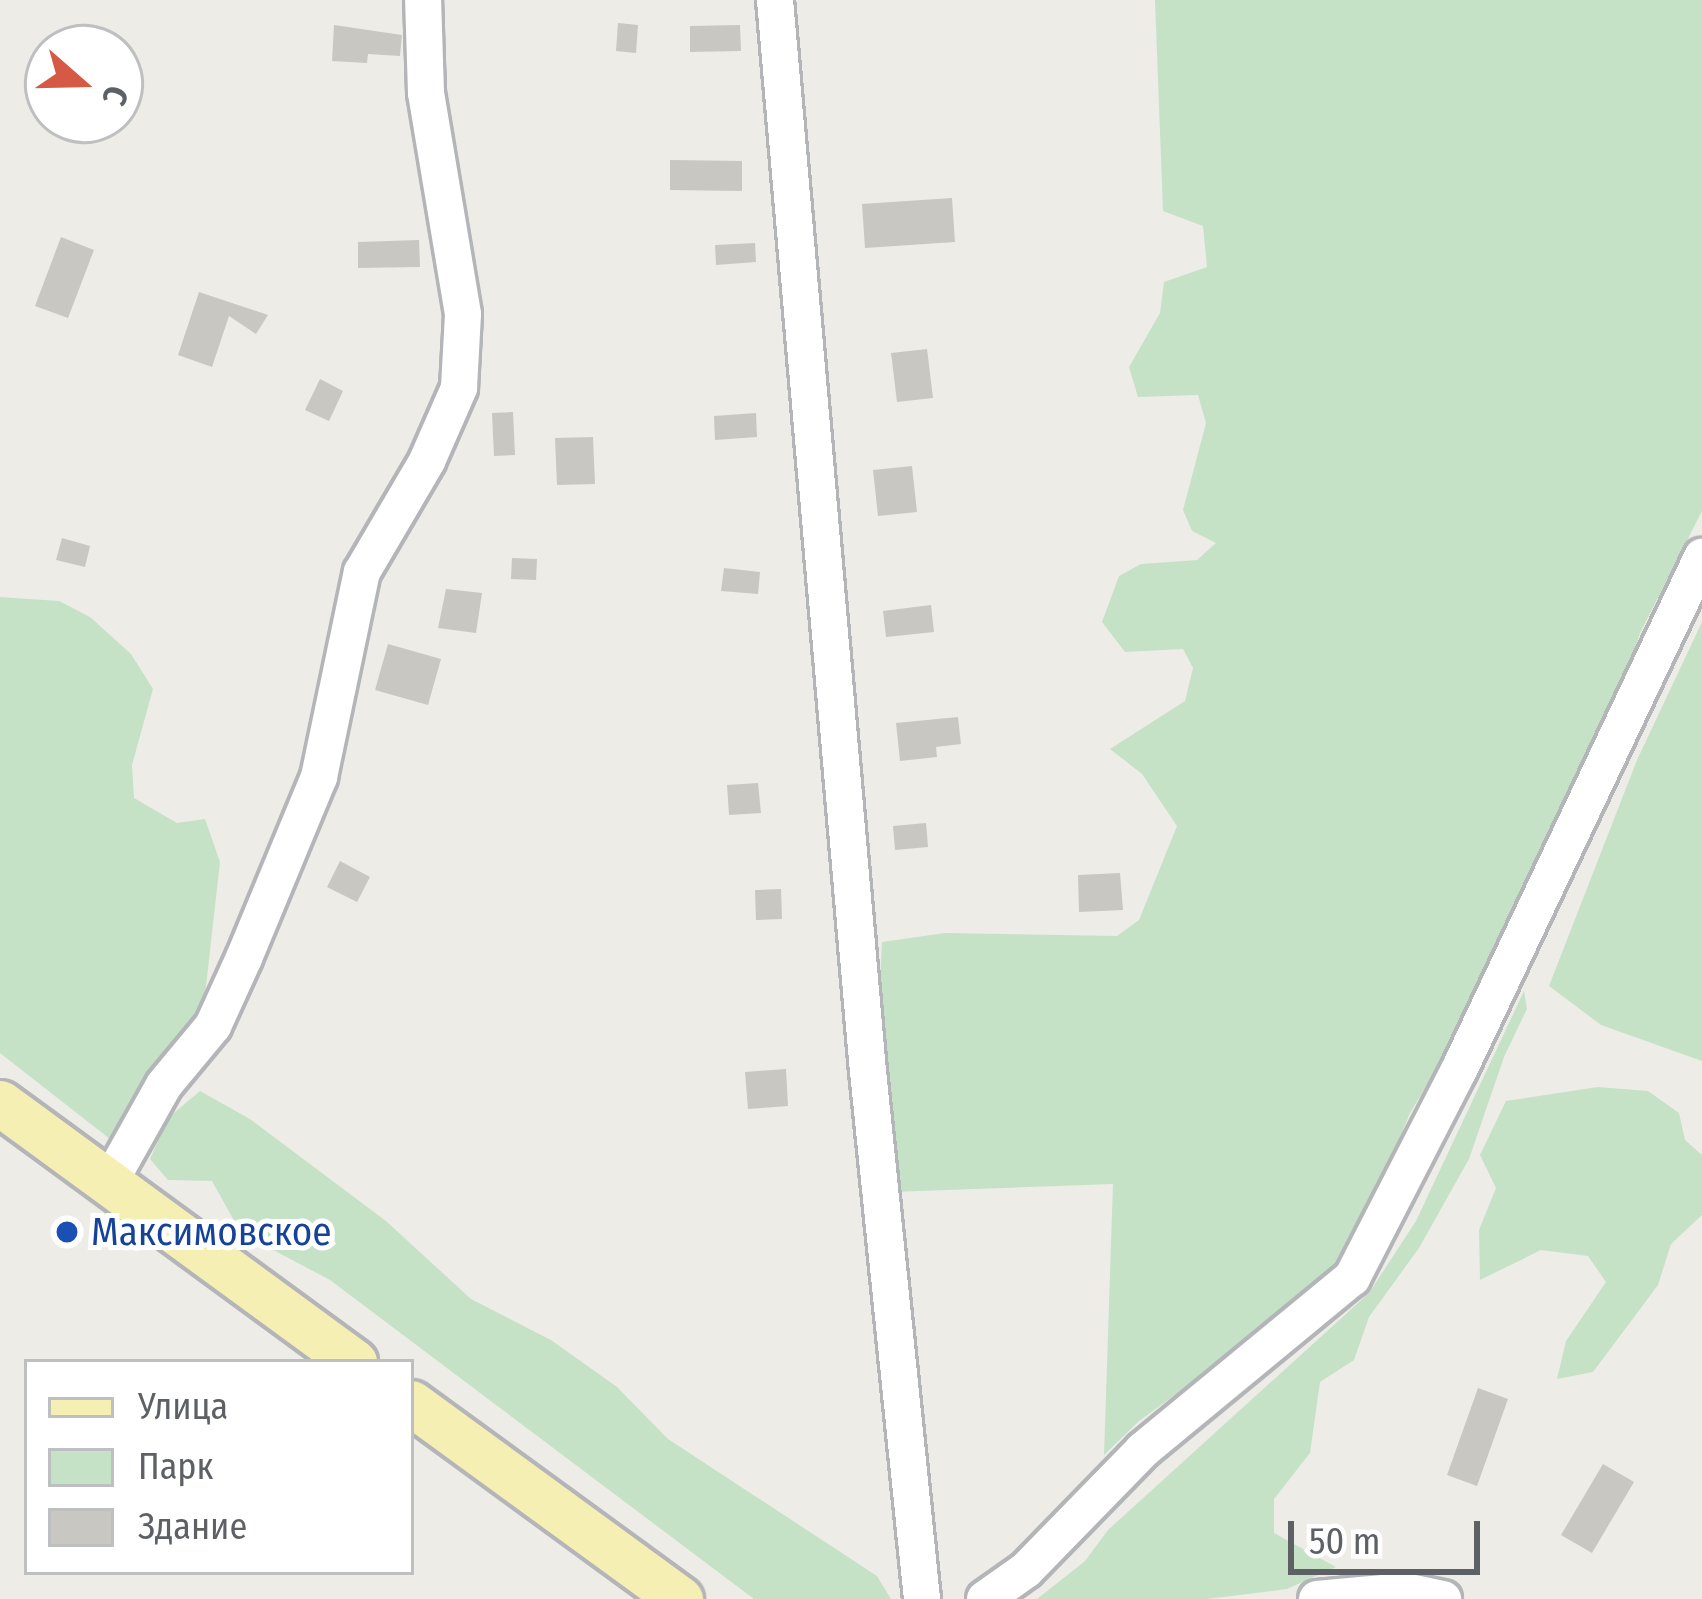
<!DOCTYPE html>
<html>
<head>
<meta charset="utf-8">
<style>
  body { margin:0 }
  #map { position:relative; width:1702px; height:1599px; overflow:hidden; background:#eeece6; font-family:"Fira Sans Condensed",sans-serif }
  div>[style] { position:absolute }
  .green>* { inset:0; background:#c5e2c7 }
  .building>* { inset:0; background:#c9c7c2 }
  .roads { filter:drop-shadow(3px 0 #b3b5b9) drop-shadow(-3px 0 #b3b5b9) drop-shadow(0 3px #b3b5b9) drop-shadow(0 -3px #b3b5b9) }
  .minor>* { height:36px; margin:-18px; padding:0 18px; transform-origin:18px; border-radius:18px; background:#fff }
  .major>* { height:45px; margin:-22.5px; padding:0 22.5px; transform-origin:22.5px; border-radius:22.5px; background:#f6efb3 }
  .dots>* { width:33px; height:33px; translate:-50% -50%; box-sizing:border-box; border:6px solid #fff; border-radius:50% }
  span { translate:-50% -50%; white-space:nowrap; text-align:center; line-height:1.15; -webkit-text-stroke:10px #fff; paint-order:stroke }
  .transit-label { font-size:39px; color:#164399 }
  .left { translate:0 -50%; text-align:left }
  .legend { position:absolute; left:24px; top:1359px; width:390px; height:216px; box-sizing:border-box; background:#fff; border:3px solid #bebfc1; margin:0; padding:15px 21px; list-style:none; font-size:36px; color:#5d6064 }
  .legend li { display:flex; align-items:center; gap:24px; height:60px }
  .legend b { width:60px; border:3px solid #bebfc1 }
  .north { position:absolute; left:24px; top:24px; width:120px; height:120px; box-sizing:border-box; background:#fff; border:3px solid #bebfc1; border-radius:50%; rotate:110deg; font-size:33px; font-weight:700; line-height:48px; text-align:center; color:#5d6064 }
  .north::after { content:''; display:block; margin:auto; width:42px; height:54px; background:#d55944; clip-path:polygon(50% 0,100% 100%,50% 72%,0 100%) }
  .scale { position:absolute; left:1288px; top:1521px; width:192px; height:54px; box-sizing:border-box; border:6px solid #5d6064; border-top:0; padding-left:15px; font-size:36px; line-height:42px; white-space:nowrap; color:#5d6064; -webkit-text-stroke:9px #fff; paint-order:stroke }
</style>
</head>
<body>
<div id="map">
  <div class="green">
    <i style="clip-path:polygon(1155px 0,1702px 0,1702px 511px,1640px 633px,1614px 721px,1520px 932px,1410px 1113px,1354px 1251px,1321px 1289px,1139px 1421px,1104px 1455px,1113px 1184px,891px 1192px,879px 1004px,882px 942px,945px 933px,1117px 936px,1139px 920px,1177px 826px,1142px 774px,1110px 749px,1185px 701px,1193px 668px,1183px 649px,1125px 652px,1102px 622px,1119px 576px,1141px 564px,1197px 560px,1216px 543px,1192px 531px,1183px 510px,1206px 423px,1198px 395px,1138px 397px,1129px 367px,1160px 313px,1164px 282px,1207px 267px,1203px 226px,1163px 211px)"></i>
    <i style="clip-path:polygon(0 597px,59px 601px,90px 617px,131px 654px,153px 689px,132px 765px,134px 798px,177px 823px,205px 819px,220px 862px,203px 1013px,158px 1061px,136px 1113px,110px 1139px,0 1053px)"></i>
    <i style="clip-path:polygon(1702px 622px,1702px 1061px,1601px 1025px,1549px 986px,1637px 760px)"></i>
    <i style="clip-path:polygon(1524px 991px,1527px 1009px,1504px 1057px,1469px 1159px,1419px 1248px,1369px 1317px,1354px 1360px,1320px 1382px,1310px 1453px,1274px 1499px,1274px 1533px,1336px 1567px,1287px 1589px,1207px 1599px,1037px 1599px,1085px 1561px,1108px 1530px,1369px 1293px,1416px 1221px)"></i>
    <i style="clip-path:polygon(1598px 1087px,1648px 1091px,1679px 1113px,1685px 1140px,1702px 1155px,1702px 1215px,1671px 1244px,1658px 1285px,1593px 1372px,1557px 1379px,1566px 1341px,1606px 1282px,1588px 1256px,1541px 1250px,1480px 1280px,1479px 1230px,1496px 1188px,1480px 1155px,1506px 1101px)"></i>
    <i style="clip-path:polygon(200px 1091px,250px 1119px,386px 1221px,471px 1299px,551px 1340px,617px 1387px,668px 1439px,877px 1576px,891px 1599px,754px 1599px,330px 1280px,241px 1233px,212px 1181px,168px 1180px,150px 1159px,168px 1118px)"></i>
  </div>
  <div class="building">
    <i style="clip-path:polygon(618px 23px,638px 25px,636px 53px,616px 51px)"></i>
    <i style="clip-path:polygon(334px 25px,402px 35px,400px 56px,368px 54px,367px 63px,332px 61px)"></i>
    <i style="clip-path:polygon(740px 25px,741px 51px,690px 52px,690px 26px)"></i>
    <i style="clip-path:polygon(670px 160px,742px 161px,742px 191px,670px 190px)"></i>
    <i style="clip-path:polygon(952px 198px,955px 242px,865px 248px,862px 204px)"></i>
    <i style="clip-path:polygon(61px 237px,94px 250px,68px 318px,35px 306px)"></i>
    <i style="clip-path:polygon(419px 240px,420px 267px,358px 268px,358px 242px)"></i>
    <i style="clip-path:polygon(755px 243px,756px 262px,716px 265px,715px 245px)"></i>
    <i style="clip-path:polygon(199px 292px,268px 315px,256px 334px,229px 316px,212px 367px,178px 355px)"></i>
    <i style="clip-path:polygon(927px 349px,933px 398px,897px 402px,891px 353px)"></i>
    <i style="clip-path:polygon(320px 379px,343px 391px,329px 421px,305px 410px)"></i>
    <i style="clip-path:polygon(513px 412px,515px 455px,494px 456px,492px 413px)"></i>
    <i style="clip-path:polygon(756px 413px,757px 437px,715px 440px,714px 416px)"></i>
    <i style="clip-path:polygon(593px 437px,595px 484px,557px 485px,555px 438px)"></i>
    <i style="clip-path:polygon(912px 466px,917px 512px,878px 516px,873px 470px)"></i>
    <i style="clip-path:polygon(62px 538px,90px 546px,85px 567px,56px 560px)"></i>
    <i style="clip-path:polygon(512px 558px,537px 559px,536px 580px,511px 579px)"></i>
    <i style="clip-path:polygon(724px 568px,760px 572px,758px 594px,721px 591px)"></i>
    <i style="clip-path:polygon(446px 589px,482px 593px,476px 633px,438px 628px)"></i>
    <i style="clip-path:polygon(931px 605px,934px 632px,886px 637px,883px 611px)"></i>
    <i style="clip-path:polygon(388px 644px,441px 659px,428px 705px,375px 690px)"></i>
    <i style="clip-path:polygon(958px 717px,961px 744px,936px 747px,937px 757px,900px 761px,896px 723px)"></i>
    <i style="clip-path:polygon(758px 783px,761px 813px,729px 815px,727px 785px)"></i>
    <i style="clip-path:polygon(926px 823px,928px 847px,895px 850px,893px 826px)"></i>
    <i style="clip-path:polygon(340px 861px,370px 877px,357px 902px,327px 887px)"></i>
    <i style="clip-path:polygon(1120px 873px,1123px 910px,1079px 912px,1078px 875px)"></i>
    <i style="clip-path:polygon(781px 889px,782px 919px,756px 920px,755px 890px)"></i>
    <i style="clip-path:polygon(786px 1069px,788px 1106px,748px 1109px,745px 1072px)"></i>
    <i style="clip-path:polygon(1478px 1388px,1508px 1399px,1477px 1486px,1447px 1475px)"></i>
    <i style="clip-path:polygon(1603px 1464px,1634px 1482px,1592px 1553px,1561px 1535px)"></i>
  </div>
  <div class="roads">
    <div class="minor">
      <i style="left:775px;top:0;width:1075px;rotate:85.04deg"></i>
      <i style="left:868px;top:1071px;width:531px;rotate:84.16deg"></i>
      <i style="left:109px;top:1183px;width:112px;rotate:-60.7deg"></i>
      <i style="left:164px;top:1085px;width:77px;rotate:-50.3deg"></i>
      <i style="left:213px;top:1026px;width:75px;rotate:-65.5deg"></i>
      <i style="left:244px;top:958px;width:196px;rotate:-67.5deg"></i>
      <i style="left:319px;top:777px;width:209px;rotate:-78.2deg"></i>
      <i style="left:362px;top:572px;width:129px;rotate:-59.6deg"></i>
      <i style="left:427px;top:461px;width:80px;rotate:-66.3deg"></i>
      <i style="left:459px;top:388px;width:74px;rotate:-86.9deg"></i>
      <i style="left:463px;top:314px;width:224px;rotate:-99.5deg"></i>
      <i style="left:426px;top:93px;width:93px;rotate:-91.8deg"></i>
      <i style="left:985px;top:1599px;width:50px;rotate:-35.3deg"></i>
      <i style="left:1026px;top:1570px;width:168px;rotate:-45.7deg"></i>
      <i style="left:1143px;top:1450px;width:271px;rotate:-39.5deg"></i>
      <i style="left:1352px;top:1278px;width:234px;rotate:-62.8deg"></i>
      <i style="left:1459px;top:1070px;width:568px;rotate:-64.65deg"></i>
      <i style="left:1317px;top:1599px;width:88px;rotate:-5.2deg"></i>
      <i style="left:1405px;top:1591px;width:39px;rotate:12deg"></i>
    </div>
    <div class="major">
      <i style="left:0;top:1103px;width:439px;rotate:36.2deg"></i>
      <i style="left:411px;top:1403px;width:333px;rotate:36.1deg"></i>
    </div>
  </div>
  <div class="dots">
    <i style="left:67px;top:1232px;background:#1a4fb4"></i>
  </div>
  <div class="transit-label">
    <span class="left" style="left:91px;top:1232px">Максимовское</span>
  </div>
  <ul class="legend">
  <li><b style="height:15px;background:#f6efb3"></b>Улица</li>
  <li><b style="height:33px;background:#c5e2c7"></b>Парк</li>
  <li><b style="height:33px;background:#c9c7c2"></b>Здание</li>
  </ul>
  <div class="north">С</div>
  <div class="scale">50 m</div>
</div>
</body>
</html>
